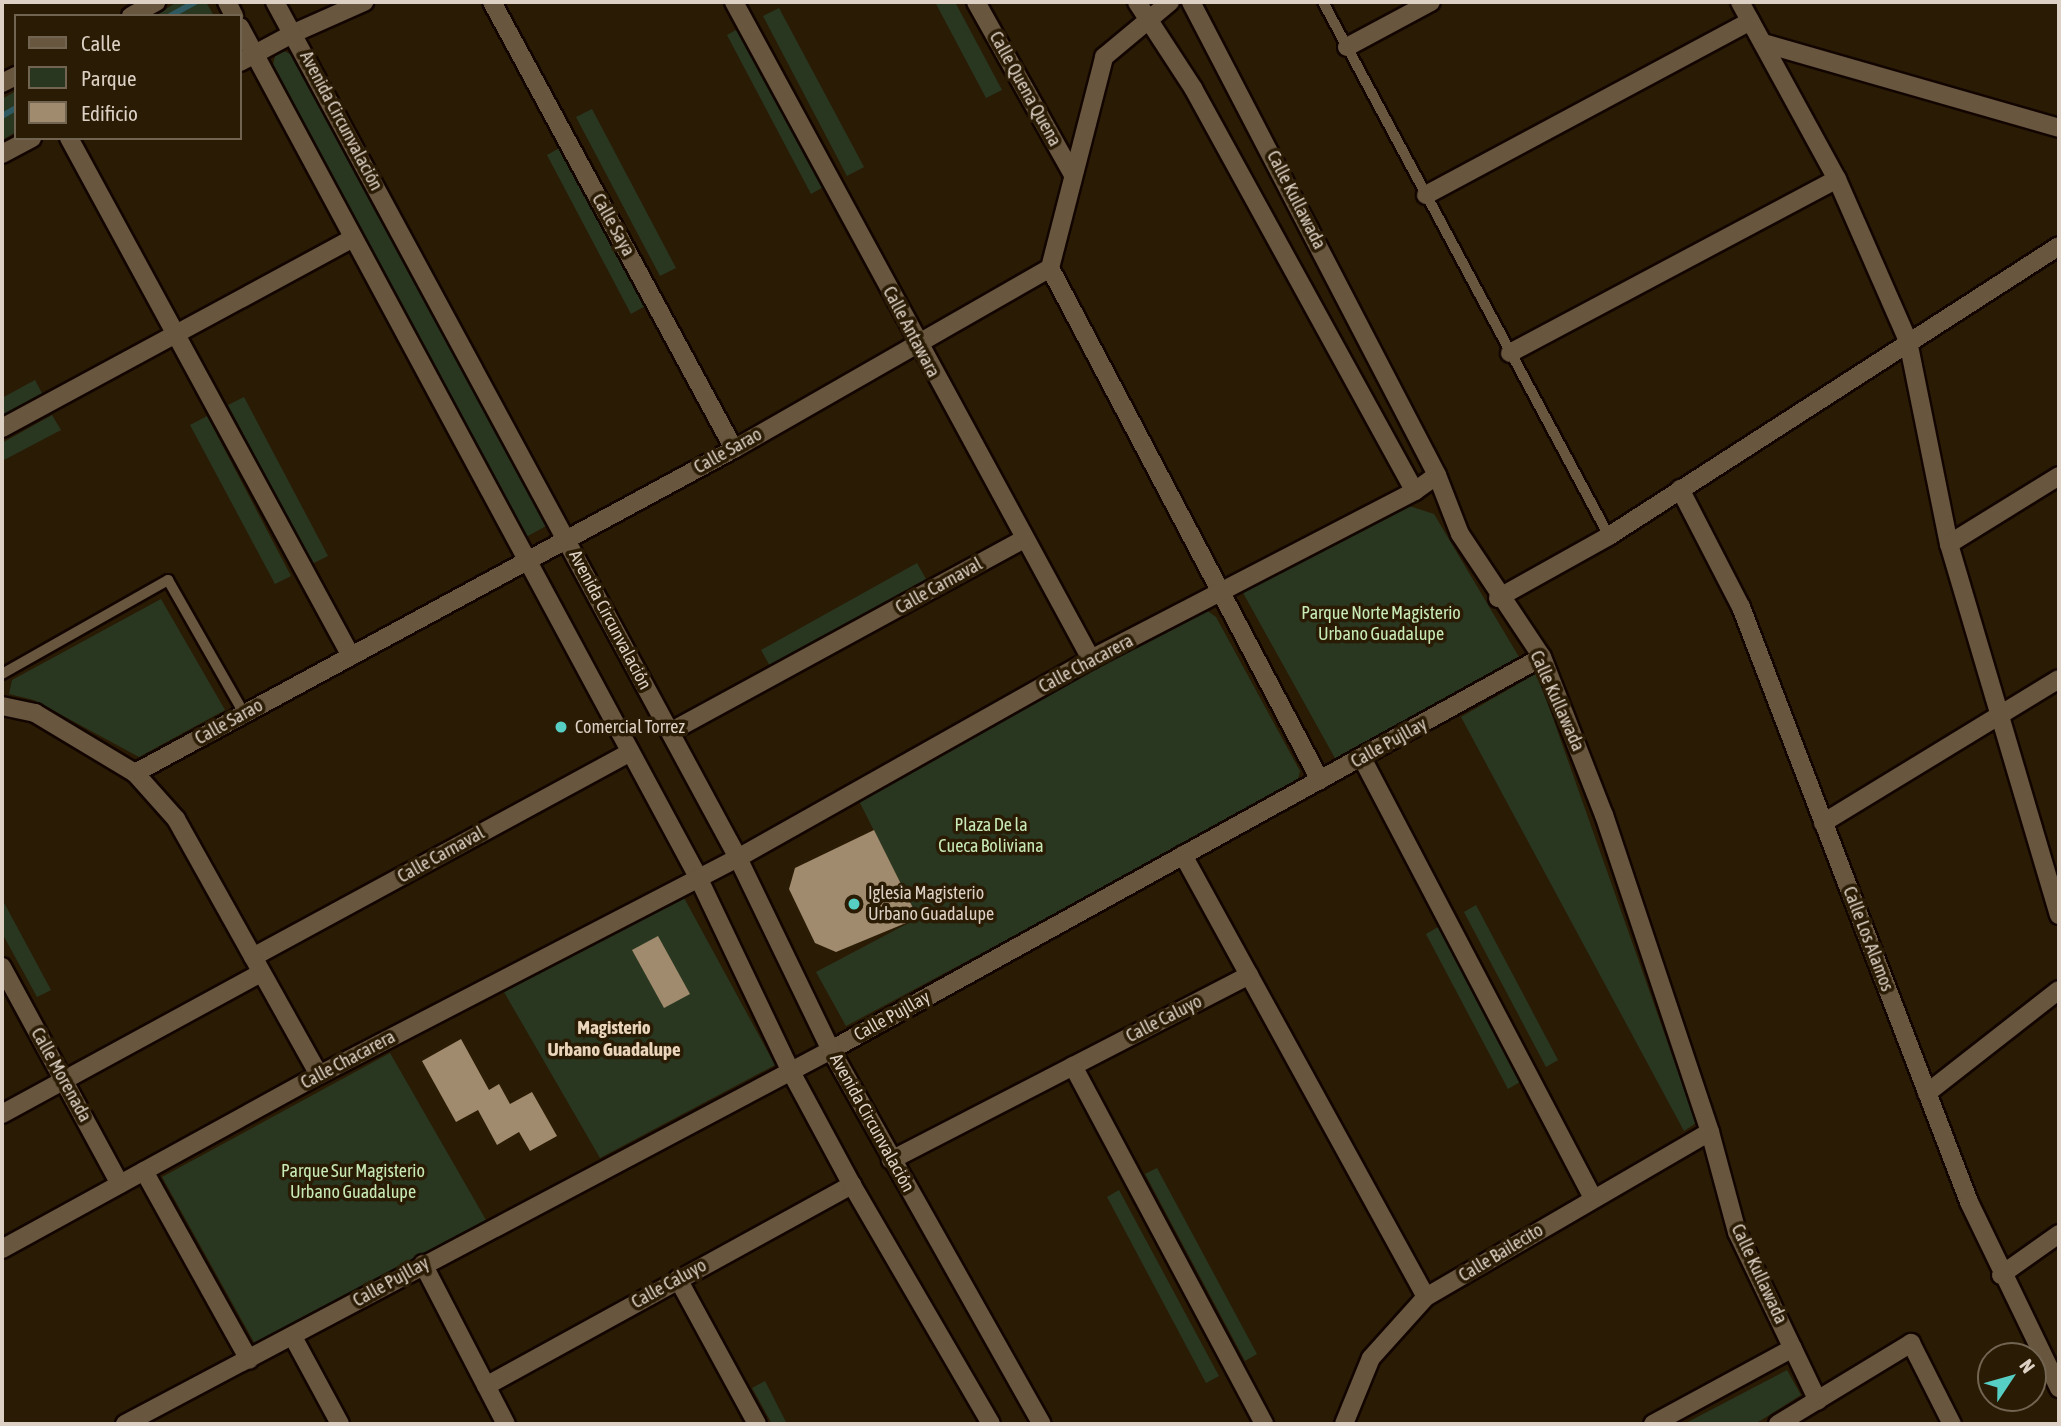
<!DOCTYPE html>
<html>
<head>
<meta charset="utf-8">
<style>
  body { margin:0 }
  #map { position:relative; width:2061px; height:1426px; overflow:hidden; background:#2a1b05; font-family:"Asap Condensed",sans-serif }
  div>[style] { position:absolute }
  .green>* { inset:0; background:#293721 }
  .stream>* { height:6px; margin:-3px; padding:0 3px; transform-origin:3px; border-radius:3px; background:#2f5961 }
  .building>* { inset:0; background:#a18b6e }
  .roads { filter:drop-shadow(2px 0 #120500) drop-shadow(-2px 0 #120500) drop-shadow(0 2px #120500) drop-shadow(0 -2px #120500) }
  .service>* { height:10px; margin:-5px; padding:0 5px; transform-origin:5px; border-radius:5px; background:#68563f }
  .minor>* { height:18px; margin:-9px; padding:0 9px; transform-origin:9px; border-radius:9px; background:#68563f }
  .tertiary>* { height:18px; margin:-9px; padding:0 9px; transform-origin:9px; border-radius:9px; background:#68563f }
  .secondary>* { height:18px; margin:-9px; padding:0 9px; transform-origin:9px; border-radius:9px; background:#68563f }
  .dots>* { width:19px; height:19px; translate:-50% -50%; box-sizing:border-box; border:4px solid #2a1b05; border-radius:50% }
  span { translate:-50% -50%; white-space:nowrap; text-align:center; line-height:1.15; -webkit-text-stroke:7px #2a1b05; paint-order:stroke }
  .street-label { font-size:18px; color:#dcd1c4 }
  .park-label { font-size:18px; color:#c8eab5 }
  .poi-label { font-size:18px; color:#dcd1c4 }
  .left { translate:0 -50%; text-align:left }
  .neighbourhood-label { font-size:19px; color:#ebd6bc; font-weight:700 }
  .frame { position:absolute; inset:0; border:4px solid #dcd1c4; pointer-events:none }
  .legend { position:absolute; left:14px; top:14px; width:228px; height:126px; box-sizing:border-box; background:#2a1b05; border:2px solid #716451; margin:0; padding:9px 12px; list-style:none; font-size:21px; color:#dcd1c4 }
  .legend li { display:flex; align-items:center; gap:14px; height:35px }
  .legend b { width:35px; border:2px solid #716451 }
  .north { position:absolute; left:1977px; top:1342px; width:70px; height:70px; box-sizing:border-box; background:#2a1b05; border:2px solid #716451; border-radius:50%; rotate:54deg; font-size:19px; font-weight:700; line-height:28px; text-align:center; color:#dcd1c4 }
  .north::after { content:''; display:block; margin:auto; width:24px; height:32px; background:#56cec3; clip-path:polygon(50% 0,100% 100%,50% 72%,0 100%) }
</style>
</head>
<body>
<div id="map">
  <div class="green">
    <i style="clip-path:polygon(177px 2px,206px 2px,214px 16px,155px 16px)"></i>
    <i style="clip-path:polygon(935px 2px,955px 2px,1002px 90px,986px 98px)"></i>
    <i style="clip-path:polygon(779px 8px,864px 167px,847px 176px,763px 16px)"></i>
    <i style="clip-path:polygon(743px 26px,827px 185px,811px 194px,727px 35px)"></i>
    <i style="clip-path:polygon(284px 51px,292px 55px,548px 525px,526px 537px,273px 65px,275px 56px)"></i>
    <i style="clip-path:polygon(16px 91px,16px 132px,2px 140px,2px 99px)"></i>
    <i style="clip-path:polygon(592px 109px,676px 268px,660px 276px,576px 117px)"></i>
    <i style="clip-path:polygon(563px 146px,647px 305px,631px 314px,547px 155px)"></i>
    <i style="clip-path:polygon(35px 380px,43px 395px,2px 418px,2px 398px)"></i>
    <i style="clip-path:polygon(244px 397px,328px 556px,312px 564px,228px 405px)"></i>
    <i style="clip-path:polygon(52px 415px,61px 430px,2px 461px,2px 443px)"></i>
    <i style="clip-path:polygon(207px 416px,291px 576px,275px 584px,190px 425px)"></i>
    <i style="clip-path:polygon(1403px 504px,1434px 514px,1519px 657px,1336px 760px,1242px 591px)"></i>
    <i style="clip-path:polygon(917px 563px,926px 579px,770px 666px,761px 650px)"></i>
    <i style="clip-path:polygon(161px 599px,225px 710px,139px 757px,34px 700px,9px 694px,12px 680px)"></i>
    <i style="clip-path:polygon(1206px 610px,1216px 617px,1300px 771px,1297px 784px,846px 1026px,816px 972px,918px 918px,857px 797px)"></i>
    <i style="clip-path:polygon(1537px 673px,1696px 1123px,1684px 1131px,1461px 717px)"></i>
    <i style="clip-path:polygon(683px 896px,775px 1065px,600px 1158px,504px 992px)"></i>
    <i style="clip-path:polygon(2px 899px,51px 990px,37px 997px,2px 933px)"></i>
    <i style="clip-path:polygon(1476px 905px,1558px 1060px,1546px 1067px,1464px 912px)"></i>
    <i style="clip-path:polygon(1438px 927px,1520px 1082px,1508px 1089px,1426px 934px)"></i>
    <i style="clip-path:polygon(390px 1053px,486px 1220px,255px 1344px,162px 1177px)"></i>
    <i style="clip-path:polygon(1157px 1168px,1257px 1354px,1245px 1361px,1145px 1174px)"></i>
    <i style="clip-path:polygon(1119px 1190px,1219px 1376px,1206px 1383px,1107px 1197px)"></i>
    <i style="clip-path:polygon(1787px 1370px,1801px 1395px,1755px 1424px,1684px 1424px)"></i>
    <i style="clip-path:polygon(765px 1381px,787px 1424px,772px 1424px,752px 1388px)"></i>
  </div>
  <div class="stream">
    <i style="left:170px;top:16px;width:29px;rotate:-29deg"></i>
    <i style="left:2px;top:116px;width:16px;rotate:-30deg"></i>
  </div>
  <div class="building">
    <i style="clip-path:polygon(874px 830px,918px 918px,836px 952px,815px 943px,789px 889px,795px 868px)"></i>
    <i style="clip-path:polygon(658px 936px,690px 994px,664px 1008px,632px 950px)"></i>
    <i style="clip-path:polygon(461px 1039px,489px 1090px,499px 1084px,510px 1104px,532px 1092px,557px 1136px,530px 1151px,519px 1132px,497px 1145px,478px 1110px,456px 1122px,422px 1061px)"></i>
  </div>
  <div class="roads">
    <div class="service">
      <i style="left:1323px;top:2px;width:606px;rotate:61.83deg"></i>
      <i style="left:2px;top:674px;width:191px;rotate:-29.5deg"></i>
      <i style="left:168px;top:580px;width:153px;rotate:60.3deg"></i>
    </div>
    <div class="minor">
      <i style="left:492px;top:2px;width:508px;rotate:61.57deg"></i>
      <i style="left:734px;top:2px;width:748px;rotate:61.48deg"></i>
      <i style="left:976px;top:2px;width:198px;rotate:60.7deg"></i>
      <i style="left:1137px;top:2px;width:103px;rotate:56.9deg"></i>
      <i style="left:1193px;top:88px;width:460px;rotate:61.2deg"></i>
      <i style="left:1191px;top:2px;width:533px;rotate:62.52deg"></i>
      <i style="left:1437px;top:475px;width:63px;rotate:68.7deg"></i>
      <i style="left:1460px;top:534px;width:148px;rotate:56.3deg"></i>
      <i style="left:1542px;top:657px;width:170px;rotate:68.6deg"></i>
      <i style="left:1604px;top:815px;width:334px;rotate:71.5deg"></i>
      <i style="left:1710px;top:1132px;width:104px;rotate:74.9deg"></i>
      <i style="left:1737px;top:1232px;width:187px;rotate:64.4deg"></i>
      <i style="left:1740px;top:2px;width:202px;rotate:61.3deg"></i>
      <i style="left:1837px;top:179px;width:177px;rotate:66.3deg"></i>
      <i style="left:1908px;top:341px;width:207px;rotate:78.6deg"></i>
      <i style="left:1949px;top:544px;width:387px;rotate:73.5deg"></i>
      <i style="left:294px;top:33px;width:77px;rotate:-23.9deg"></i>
      <i style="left:1763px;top:43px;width:308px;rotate:16deg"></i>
      <i style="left:1347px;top:47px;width:95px;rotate:-28.2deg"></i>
      <i style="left:69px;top:138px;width:590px;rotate:61.44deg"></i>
      <i style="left:1426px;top:195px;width:368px;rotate:-28.2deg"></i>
      <i style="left:1050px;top:268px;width:579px;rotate:62.2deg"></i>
      <i style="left:1510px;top:353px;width:370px;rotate:-28deg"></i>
      <i style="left:2px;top:428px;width:398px;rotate:-28.4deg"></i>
      <i style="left:1680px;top:489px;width:133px;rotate:62.7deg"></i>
      <i style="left:1741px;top:607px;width:637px;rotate:69.03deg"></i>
      <i style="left:1969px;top:1202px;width:207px;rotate:64.2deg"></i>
      <i style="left:1949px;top:544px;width:129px;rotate:-31.7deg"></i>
      <i style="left:1498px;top:598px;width:127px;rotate:-29.2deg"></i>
      <i style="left:1609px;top:536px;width:535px;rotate:-32.8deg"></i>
      <i style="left:2px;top:706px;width:34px;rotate:12deg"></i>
      <i style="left:35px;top:713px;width:117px;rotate:31deg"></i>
      <i style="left:135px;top:773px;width:62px;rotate:48.3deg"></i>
      <i style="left:176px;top:819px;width:293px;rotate:60.8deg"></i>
      <i style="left:670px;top:732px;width:403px;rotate:-28.6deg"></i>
      <i style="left:1362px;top:758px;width:497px;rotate:62.3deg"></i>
      <i style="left:135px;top:773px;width:681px;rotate:-28.41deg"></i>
      <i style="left:734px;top:449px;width:364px;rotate:-29.8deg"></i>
      <i style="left:1050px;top:268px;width:218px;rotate:-75.6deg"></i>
      <i style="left:1104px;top:57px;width:86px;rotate:-39.8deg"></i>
      <i style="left:1823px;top:823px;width:276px;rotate:-31.4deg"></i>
      <i style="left:1183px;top:855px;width:504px;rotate:61.2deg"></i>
      <i style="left:738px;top:858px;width:405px;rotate:-29.4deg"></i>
      <i style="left:1091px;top:659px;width:365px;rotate:-27.4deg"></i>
      <i style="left:1415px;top:491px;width:27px;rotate:-36deg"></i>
      <i style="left:253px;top:957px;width:429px;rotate:-28.5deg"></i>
      <i style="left:2px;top:967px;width:247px;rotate:61.5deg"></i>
      <i style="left:1073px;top:1066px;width:406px;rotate:61.9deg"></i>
      <i style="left:1927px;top:1093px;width:167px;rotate:-38deg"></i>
      <i style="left:2px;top:1114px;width:295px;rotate:-28.6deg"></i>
      <i style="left:891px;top:1160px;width:403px;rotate:-27.3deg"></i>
      <i style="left:144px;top:1171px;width:216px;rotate:60.9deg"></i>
      <i style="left:423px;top:1264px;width:180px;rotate:62.6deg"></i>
      <i style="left:2001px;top:1275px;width:71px;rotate:-35.3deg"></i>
      <i style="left:678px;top:1279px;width:165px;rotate:61.4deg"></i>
      <i style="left:293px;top:1337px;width:99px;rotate:61.6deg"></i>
      <i style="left:486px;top:1386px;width:418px;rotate:-28.8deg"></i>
      <i style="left:125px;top:1424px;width:799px;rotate:-27.91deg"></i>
      <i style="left:831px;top:1050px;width:812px;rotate:-28.93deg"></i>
      <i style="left:1344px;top:1424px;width:71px;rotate:-67.8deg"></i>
      <i style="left:1371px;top:1358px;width:82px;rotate:-48deg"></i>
      <i style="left:1426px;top:1297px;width:328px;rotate:-30.2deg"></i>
      <i style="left:1653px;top:1424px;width:159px;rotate:-28.5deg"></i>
      <i style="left:1778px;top:1424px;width:156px;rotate:-31.3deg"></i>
      <i style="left:1911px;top:1343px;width:91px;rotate:63.2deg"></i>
    </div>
    <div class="tertiary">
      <i style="left:131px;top:16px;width:29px;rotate:-29deg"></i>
      <i style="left:240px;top:62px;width:61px;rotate:-28.2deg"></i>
      <i style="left:2px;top:83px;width:16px;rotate:-27deg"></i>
      <i style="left:2px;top:154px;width:34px;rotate:-28deg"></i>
    </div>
    <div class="secondary">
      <i style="left:227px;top:2px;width:16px;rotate:63deg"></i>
      <i style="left:275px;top:2px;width:973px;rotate:61.59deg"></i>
      <i style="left:738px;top:858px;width:213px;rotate:64.2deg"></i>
      <i style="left:831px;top:1050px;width:429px;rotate:60.6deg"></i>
      <i style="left:240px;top:27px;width:966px;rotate:61.68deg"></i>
      <i style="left:698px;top:877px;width:214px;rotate:64.5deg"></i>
      <i style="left:790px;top:1070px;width:131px;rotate:61.7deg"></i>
      <i style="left:852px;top:1185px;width:276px;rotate:59.8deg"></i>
      <i style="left:2px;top:1249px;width:362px;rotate:-28.8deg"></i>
      <i style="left:319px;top:1075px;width:472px;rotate:-27.4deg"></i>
    </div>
  </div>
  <div class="dots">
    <i style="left:561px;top:727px;background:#56cec3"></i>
    <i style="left:854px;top:904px;background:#56cec3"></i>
  </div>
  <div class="street-label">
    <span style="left:1025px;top:89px;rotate:61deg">Calle Quena Quena</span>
    <span style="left:341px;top:121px;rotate:62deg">Avenida Circunvalación</span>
    <span style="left:1296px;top:200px;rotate:63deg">Calle Kullawada</span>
    <span style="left:613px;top:225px;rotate:61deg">Calle Saya</span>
    <span style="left:911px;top:332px;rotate:62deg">Calle Antawara</span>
    <span style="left:728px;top:451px;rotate:-29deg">Calle Sarao</span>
    <span style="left:939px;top:586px;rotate:-29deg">Calle Carnaval</span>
    <span style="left:610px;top:620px;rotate:62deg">Avenida Circunvalación</span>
    <span style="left:1086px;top:664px;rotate:-28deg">Calle Chacarera</span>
    <span style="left:1557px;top:701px;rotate:66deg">Calle Kullawada</span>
    <span style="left:229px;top:722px;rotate:-29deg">Calle Sarao</span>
    <span style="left:1389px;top:743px;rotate:-29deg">Calle Pujllay</span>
    <span style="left:441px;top:855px;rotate:-29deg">Calle Carnaval</span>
    <span style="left:1868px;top:939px;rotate:69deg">Calle Los Alamos</span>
    <span style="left:892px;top:1016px;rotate:-29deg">Calle Pujllay</span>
    <span style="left:1164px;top:1019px;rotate:-27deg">Calle Caluyo</span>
    <span style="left:348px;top:1060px;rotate:-28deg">Calle Chacarera</span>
    <span style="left:61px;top:1075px;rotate:61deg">Calle Morenada</span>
    <span style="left:872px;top:1123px;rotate:61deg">Avenida Circunvalación</span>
    <span style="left:1501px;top:1253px;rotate:-31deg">Calle Bailecito</span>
    <span style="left:1759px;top:1274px;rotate:65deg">Calle Kullawada</span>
    <span style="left:391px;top:1282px;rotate:-29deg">Calle Pujllay</span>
    <span style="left:669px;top:1284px;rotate:-29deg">Calle Caluyo</span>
  </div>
  <div class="park-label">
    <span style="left:1381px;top:624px">Parque Norte Magisterio<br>Urbano Guadalupe</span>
    <span style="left:991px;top:836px">Plaza De la<br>Cueca Boliviana</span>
    <span style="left:353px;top:1182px">Parque Sur Magisterio<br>Urbano Guadalupe</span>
  </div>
  <div class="poi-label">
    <span class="left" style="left:575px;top:727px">Comercial Torrez</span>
    <span class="left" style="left:868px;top:904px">Iglesia Magisterio<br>Urbano Guadalupe</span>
  </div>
  <div class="neighbourhood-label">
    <span style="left:614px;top:1039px">Magisterio<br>Urbano Guadalupe</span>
  </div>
  <div class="frame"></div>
  <ul class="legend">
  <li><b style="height:9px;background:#68563f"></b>Calle</li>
  <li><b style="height:19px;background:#293721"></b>Parque</li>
  <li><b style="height:19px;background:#a18b6e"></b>Edificio</li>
  </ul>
  <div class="north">N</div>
</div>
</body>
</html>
